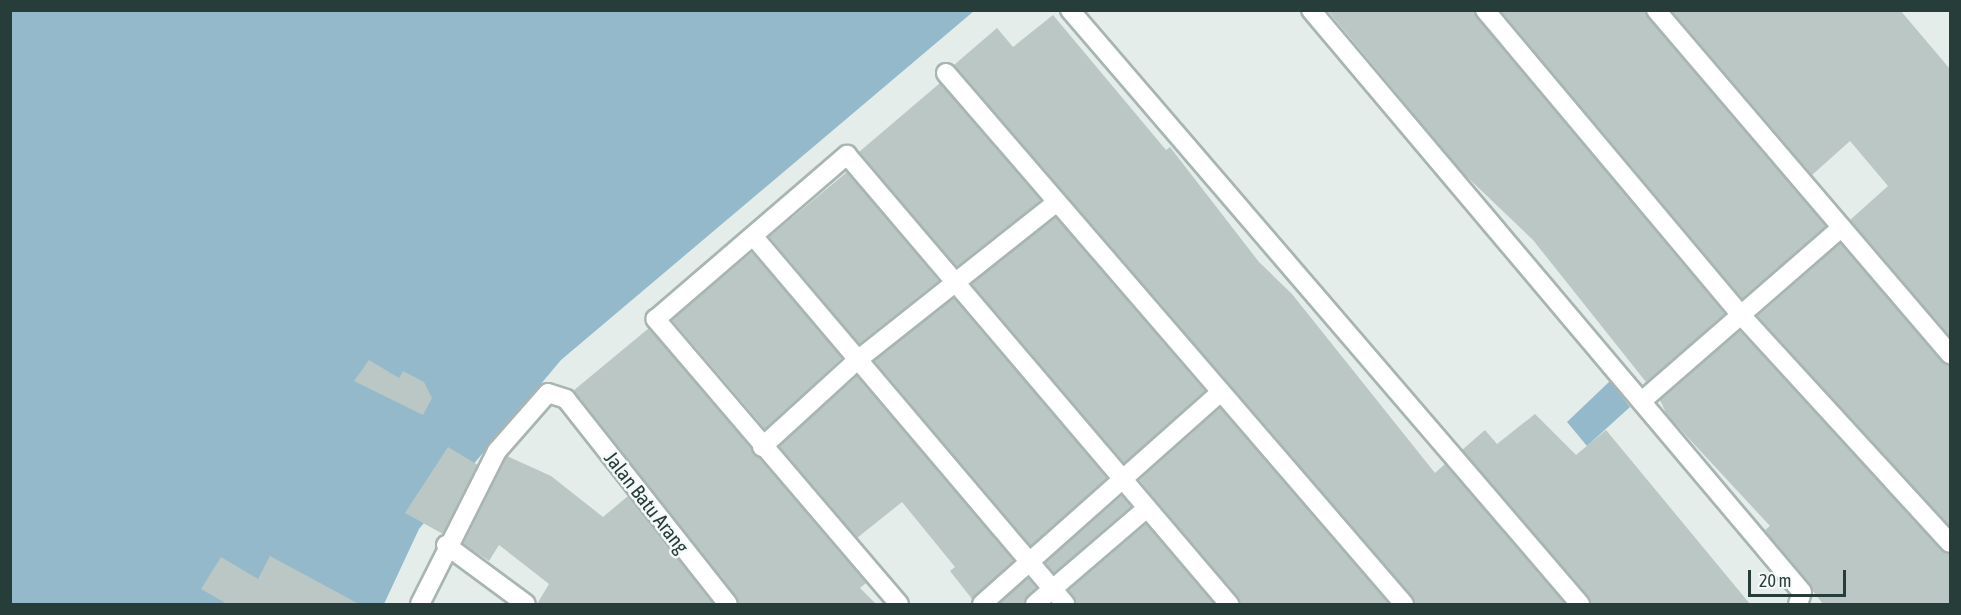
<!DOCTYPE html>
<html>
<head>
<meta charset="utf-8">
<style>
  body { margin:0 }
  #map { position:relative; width:1961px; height:615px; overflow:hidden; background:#e5edeb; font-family:"Asap Condensed",sans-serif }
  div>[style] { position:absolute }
  .water>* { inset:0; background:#93b9cb }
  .building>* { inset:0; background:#bbc7c4 }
  .roads { filter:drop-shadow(2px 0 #a8b5b2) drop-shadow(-2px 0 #a8b5b2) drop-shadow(0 2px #a8b5b2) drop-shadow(0 -2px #a8b5b2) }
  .minor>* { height:18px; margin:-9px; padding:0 9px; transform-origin:9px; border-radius:9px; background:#fff }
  span { translate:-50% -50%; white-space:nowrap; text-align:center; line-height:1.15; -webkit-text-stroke:5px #f5f9f8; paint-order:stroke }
  .street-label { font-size:20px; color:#263d3a }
  .frame { position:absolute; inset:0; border:12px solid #263d3a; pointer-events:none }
  .scale { position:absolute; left:1748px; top:570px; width:98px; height:27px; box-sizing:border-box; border:3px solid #263d3a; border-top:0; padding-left:8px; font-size:18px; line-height:21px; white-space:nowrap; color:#263d3a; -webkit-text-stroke:4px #f5f9f8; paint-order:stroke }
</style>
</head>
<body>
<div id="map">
  <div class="water">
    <i style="clip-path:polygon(10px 11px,974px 11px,561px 360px,419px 529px,384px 604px,11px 604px)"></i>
    <i style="clip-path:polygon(1610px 381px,1630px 407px,1587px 446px,1567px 422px)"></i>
  </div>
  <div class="building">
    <i style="clip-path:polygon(1327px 10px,1474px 10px,1725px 314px,1646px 382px,1533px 240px,1463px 173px)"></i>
    <i style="clip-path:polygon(1500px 10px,1645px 10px,1826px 226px,1742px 299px)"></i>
    <i style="clip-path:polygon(1671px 10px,1900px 10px,1950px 69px,1950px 337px,1850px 220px,1888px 186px,1850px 141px,1812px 175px)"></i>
    <i style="clip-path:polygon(1053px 15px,1166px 150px,1170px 147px,1259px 262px,1292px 294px,1435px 473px,1445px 464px,1566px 604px,1415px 604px,954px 65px,997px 28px,1013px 47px)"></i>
    <i style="clip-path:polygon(940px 83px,1041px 200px,957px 267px,859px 152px)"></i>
    <i style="clip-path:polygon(847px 172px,939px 281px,859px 344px,769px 237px)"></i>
    <i style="clip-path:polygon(1056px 217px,1205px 391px,1124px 463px,971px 284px)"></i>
    <i style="clip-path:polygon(1841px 243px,1941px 361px,1950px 365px,1950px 527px,1757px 316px)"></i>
    <i style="clip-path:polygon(752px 252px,842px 358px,765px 429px,672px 320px)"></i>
    <i style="clip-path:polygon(954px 298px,1107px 478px,1031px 546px,874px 361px)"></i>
    <i style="clip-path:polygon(649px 328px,866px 583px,860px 588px,876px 604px,739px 604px,573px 391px)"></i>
    <i style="clip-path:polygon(1740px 331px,1950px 554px,1950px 604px,1823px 604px,1765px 530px,1770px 526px,1667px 415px,1660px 400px)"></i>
    <i style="clip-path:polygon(369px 360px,399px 378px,403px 371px,424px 382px,432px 398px,423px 415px,354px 381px)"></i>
    <i style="clip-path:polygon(857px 376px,1014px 561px,972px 599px,950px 571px,955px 567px,902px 502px,857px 538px,779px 446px)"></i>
    <i style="clip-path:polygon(1220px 408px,1390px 604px,1240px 604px,1139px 480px)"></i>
    <i style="clip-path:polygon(1535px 414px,1576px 455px,1606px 430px,1750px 604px,1591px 604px,1462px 450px,1485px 430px,1497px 444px)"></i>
    <i style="clip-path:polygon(448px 447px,478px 465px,443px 534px,405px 513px)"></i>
    <i style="clip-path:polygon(507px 456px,551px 476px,603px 517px,628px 496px,714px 604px,537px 604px,549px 584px,499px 545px,489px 561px,463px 544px)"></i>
    <i style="clip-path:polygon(1122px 495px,1131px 507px,1054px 573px,1045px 563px)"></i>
    <i style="clip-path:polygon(1146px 524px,1215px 604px,1076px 604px,1068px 590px)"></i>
    <i style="clip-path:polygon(270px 556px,359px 604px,227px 604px,201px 589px,221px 557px,258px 579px)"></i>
    <i style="clip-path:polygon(1028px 578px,1037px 588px,1024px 604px,998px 604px)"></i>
  </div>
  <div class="roads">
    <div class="minor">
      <i style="left:1070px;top:10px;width:783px;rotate:49.35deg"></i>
      <i style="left:1311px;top:10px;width:761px;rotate:49.85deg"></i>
      <i style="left:1802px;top:592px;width:13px;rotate:108deg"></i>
      <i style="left:1485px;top:10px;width:398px;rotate:50deg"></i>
      <i style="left:1741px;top:315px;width:309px;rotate:47.5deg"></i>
      <i style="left:1656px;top:10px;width:453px;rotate:49.5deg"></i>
      <i style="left:946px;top:73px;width:701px;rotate:49.22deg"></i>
      <i style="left:754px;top:237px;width:481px;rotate:49.7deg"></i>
      <i style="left:1643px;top:400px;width:261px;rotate:-41deg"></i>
      <i style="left:762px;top:447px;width:126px;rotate:-42.4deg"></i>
      <i style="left:855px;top:362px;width:254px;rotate:-38.4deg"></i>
      <i style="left:446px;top:545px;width:99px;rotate:36.4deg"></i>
      <i style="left:420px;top:604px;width:171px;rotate:-63.3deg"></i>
      <i style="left:497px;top:451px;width:77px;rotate:-48.7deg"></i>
      <i style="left:548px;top:393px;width:19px;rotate:18deg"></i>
      <i style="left:566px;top:399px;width:261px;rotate:51.7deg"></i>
      <i style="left:899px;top:604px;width:375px;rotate:-130.5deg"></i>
      <i style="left:656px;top:319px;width:252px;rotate:-40.7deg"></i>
      <i style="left:847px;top:155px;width:590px;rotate:49.61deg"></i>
      <i style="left:982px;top:604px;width:318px;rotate:-41.6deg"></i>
      <i style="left:1035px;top:604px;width:146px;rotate:-40.6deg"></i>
    </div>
  </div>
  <div class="street-label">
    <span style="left:647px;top:502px;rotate:52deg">Jalan Batu Arang</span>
  </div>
  <div class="frame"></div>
  <div class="scale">20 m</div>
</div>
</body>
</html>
